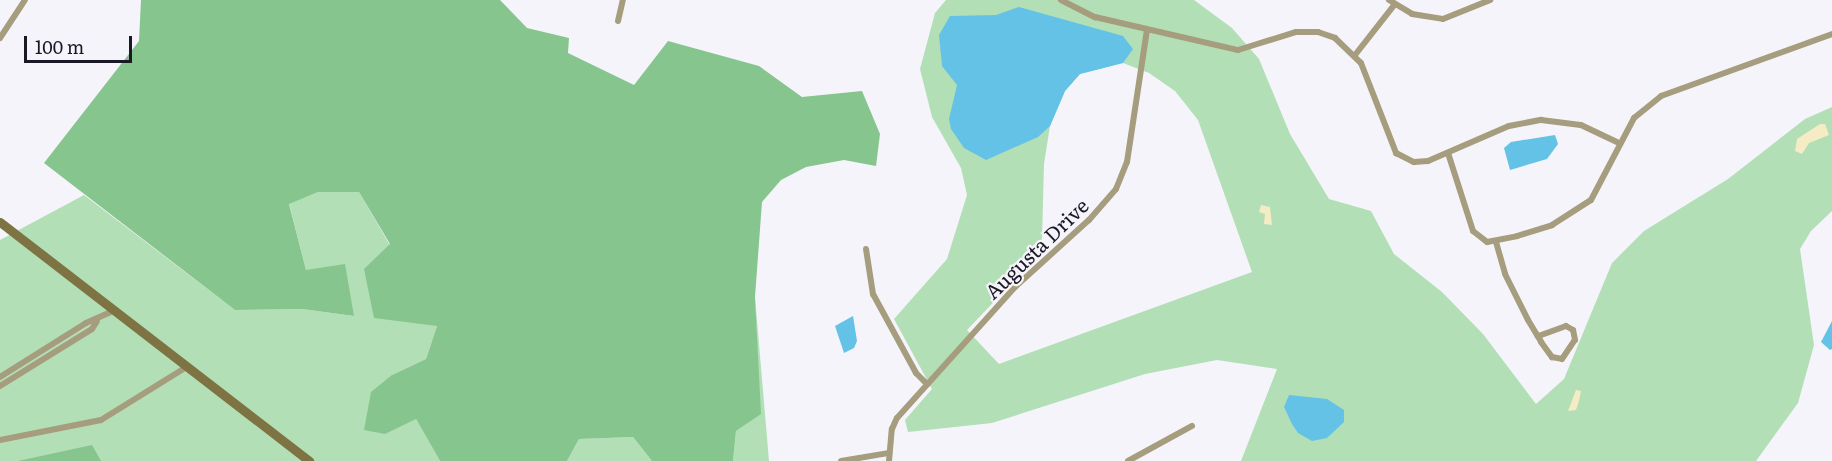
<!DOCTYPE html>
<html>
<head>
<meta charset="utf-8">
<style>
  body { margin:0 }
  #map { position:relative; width:1832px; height:461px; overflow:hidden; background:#f5f4fb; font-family:Literata,serif }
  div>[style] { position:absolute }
  .green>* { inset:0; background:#b2dfb6 }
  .forest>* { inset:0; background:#86c58e }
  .sand>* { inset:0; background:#f5ecc6 }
  .water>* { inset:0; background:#63c2e5 }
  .street>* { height:6px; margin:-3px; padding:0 3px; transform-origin:3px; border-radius:3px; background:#a59d7d }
  .secondary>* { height:9px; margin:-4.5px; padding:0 4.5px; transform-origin:4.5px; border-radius:4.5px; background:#7e7342 }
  span { translate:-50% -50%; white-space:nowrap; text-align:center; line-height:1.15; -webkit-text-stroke:4.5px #f5f4fb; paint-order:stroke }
  .street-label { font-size:20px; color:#1b1825 }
  .scale { position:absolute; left:24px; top:36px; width:108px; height:27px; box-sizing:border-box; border:3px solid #1b1825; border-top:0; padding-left:8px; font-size:18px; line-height:21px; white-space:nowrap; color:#1b1825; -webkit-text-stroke:4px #f5f4fb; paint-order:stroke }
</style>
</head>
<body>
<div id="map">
  <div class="green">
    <i style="clip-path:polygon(evenodd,946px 0,1194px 0,1232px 28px,1259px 59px,1290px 134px,1329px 199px,1371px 211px,1394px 254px,1442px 292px,1483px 334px,1536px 404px,1564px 379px,1612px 263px,1644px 231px,1728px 179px,1805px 119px,1832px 107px,1832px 211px,1811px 231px,1800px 249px,1814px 345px,1798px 403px,1756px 461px,1241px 461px,1277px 369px,1217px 360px,1145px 374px,992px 423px,908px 432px,905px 420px,932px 389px,894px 319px,947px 259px,967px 195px,961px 168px,932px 117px,920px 69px,935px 13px,946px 0,1123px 63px,1149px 73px,1175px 91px,1198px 120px,1252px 272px,999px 364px,967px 330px,1031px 263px,1042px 239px,1044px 164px,1050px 126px,1065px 91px,1080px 74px,1123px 63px)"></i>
    <i style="clip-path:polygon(318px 192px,359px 192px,437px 326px,426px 359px,392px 375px,406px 420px,416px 419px,440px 461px,0 461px,0 240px,84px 195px,235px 310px,302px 309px,354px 316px,306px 270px,289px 203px)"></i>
    <i style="clip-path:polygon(755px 297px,769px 461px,733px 461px,736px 431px,760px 414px)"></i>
    <i style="clip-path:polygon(633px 437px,652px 461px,567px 461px,579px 439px)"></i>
  </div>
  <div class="forest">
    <i style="clip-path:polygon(141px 0,500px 0,527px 28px,569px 38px,568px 53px,634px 85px,668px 41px,759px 66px,802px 97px,862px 91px,880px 134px,876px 166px,844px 160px,806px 167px,781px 180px,762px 202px,755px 297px,761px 414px,736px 431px,733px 461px,652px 461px,633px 437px,579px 439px,567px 461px,440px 461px,416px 419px,385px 434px,364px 430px,371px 392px,392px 375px,426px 359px,437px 326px,374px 318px,364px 269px,390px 244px,359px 192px,318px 192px,289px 204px,306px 270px,345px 264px,354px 316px,302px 309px,235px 310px,44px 163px,139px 41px)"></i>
    <i style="clip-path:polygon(92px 445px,101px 461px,18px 461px)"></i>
  </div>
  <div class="sand">
    <i style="clip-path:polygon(1820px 124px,1825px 124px,1829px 135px,1809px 143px,1802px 154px,1795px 151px,1797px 139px)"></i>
    <i style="clip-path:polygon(1261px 205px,1270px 207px,1272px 225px,1264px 224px,1265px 214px,1259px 212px)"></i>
    <i style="clip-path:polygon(1576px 390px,1581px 391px,1579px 401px,1576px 410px,1568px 411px)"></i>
  </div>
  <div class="water">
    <i style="clip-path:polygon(1019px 7px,1123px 36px,1133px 49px,1123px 63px,1080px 74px,1065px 91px,1050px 126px,1038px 137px,986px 160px,964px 148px,951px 129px,949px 119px,957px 85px,942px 66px,939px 35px,950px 16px,996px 15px)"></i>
    <i style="clip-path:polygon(1555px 135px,1558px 144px,1547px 159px,1510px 170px,1504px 148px,1511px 142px)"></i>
    <i style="clip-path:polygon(853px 316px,857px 341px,854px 348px,844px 353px,835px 326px)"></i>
    <i style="clip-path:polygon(1832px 321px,1832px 349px,1830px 350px,1821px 342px)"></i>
    <i style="clip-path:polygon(1289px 395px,1327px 399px,1344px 410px,1344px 422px,1327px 438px,1312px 441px,1298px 433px,1292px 424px,1284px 407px)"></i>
  </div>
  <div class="street">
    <i style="left:1061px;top:0;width:38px;rotate:27deg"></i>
    <i style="left:1095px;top:17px;width:147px;rotate:13deg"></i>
    <i style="left:1238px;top:50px;width:61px;rotate:-17.2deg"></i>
    <i style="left:1296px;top:32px;width:22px"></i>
    <i style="left:1318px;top:32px;width:18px;rotate:19deg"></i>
    <i style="left:1335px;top:38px;width:36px;rotate:44deg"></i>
    <i style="left:1361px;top:63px;width:97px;rotate:68.7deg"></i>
    <i style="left:1396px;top:153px;width:20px;rotate:27deg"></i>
    <i style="left:1414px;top:162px;width:14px;rotate:-4deg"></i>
    <i style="left:1428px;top:161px;width:88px;rotate:-23.4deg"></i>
    <i style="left:1509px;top:126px;width:33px;rotate:-11deg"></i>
    <i style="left:1541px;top:120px;width:40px;rotate:7.1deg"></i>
    <i style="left:1581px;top:125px;width:42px;rotate:25.3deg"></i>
    <i style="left:1389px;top:0;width:27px;rotate:31deg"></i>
    <i style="left:1412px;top:14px;width:31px;rotate:9deg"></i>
    <i style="left:1443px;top:19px;width:51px;rotate:-22deg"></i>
    <i style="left:618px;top:21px;width:22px;rotate:-77deg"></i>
    <i style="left:0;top:38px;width:45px;rotate:-56.7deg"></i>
    <i style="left:1355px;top:55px;width:65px;rotate:-51.9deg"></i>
    <i style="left:1448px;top:153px;width:82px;rotate:72.2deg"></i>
    <i style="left:1473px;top:231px;width:18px;rotate:38deg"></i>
    <i style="left:1487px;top:242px;width:31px;rotate:-11deg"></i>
    <i style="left:1517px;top:236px;width:37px;rotate:-17deg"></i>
    <i style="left:1552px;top:225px;width:46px;rotate:-32.7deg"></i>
    <i style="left:1591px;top:200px;width:93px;rotate:-62.3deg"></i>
    <i style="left:1634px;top:118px;width:35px;rotate:-39deg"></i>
    <i style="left:1661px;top:96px;width:182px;rotate:-19.9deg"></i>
    <i style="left:1496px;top:242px;width:33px;rotate:74deg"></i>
    <i style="left:1505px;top:274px;width:51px;rotate:63.4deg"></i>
    <i style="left:1528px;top:320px;width:26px;rotate:59deg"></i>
    <i style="left:1541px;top:342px;width:19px;rotate:54deg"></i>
    <i style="left:1552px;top:357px;width:10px;rotate:11deg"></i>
    <i style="left:1562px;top:359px;width:23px;rotate:-56deg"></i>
    <i style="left:1575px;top:340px;width:10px;rotate:-101deg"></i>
    <i style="left:1573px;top:330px;width:8px;rotate:-150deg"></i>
    <i style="left:1566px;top:326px;width:30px;rotate:160deg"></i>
    <i style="left:866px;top:249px;width:46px;rotate:81.2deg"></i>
    <i style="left:873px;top:294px;width:90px;rotate:61.4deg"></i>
    <i style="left:916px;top:373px;width:16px;rotate:45deg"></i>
    <i style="left:0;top:377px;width:102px;rotate:-32.1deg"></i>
    <i style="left:86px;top:323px;width:32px;rotate:-24deg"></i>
    <i style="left:0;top:386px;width:108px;rotate:-31.8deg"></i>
    <i style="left:92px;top:329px;width:9px;rotate:-58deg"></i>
    <i style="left:0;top:440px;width:103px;rotate:-11.2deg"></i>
    <i style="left:101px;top:420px;width:102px;rotate:-31.8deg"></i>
    <i style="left:841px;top:461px;width:49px;rotate:-9.5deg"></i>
    <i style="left:889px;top:461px;width:32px;rotate:-85deg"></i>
    <i style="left:892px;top:429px;width:12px;rotate:-66deg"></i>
    <i style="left:897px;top:418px;width:176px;rotate:-48deg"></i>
    <i style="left:1015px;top:287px;width:100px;rotate:-42.2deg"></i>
    <i style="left:1089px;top:220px;width:41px;rotate:-48.9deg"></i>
    <i style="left:1116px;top:189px;width:29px;rotate:-68deg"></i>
    <i style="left:1127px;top:162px;width:134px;rotate:-81.4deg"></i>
    <i style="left:1128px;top:461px;width:73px;rotate:-28.7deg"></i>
  </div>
  <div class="secondary">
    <i style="left:0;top:222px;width:391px;rotate:37.7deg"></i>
  </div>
  <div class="street-label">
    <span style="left:1036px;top:248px;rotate:-44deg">Augusta Drive</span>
  </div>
  <div class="scale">100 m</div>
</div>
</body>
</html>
